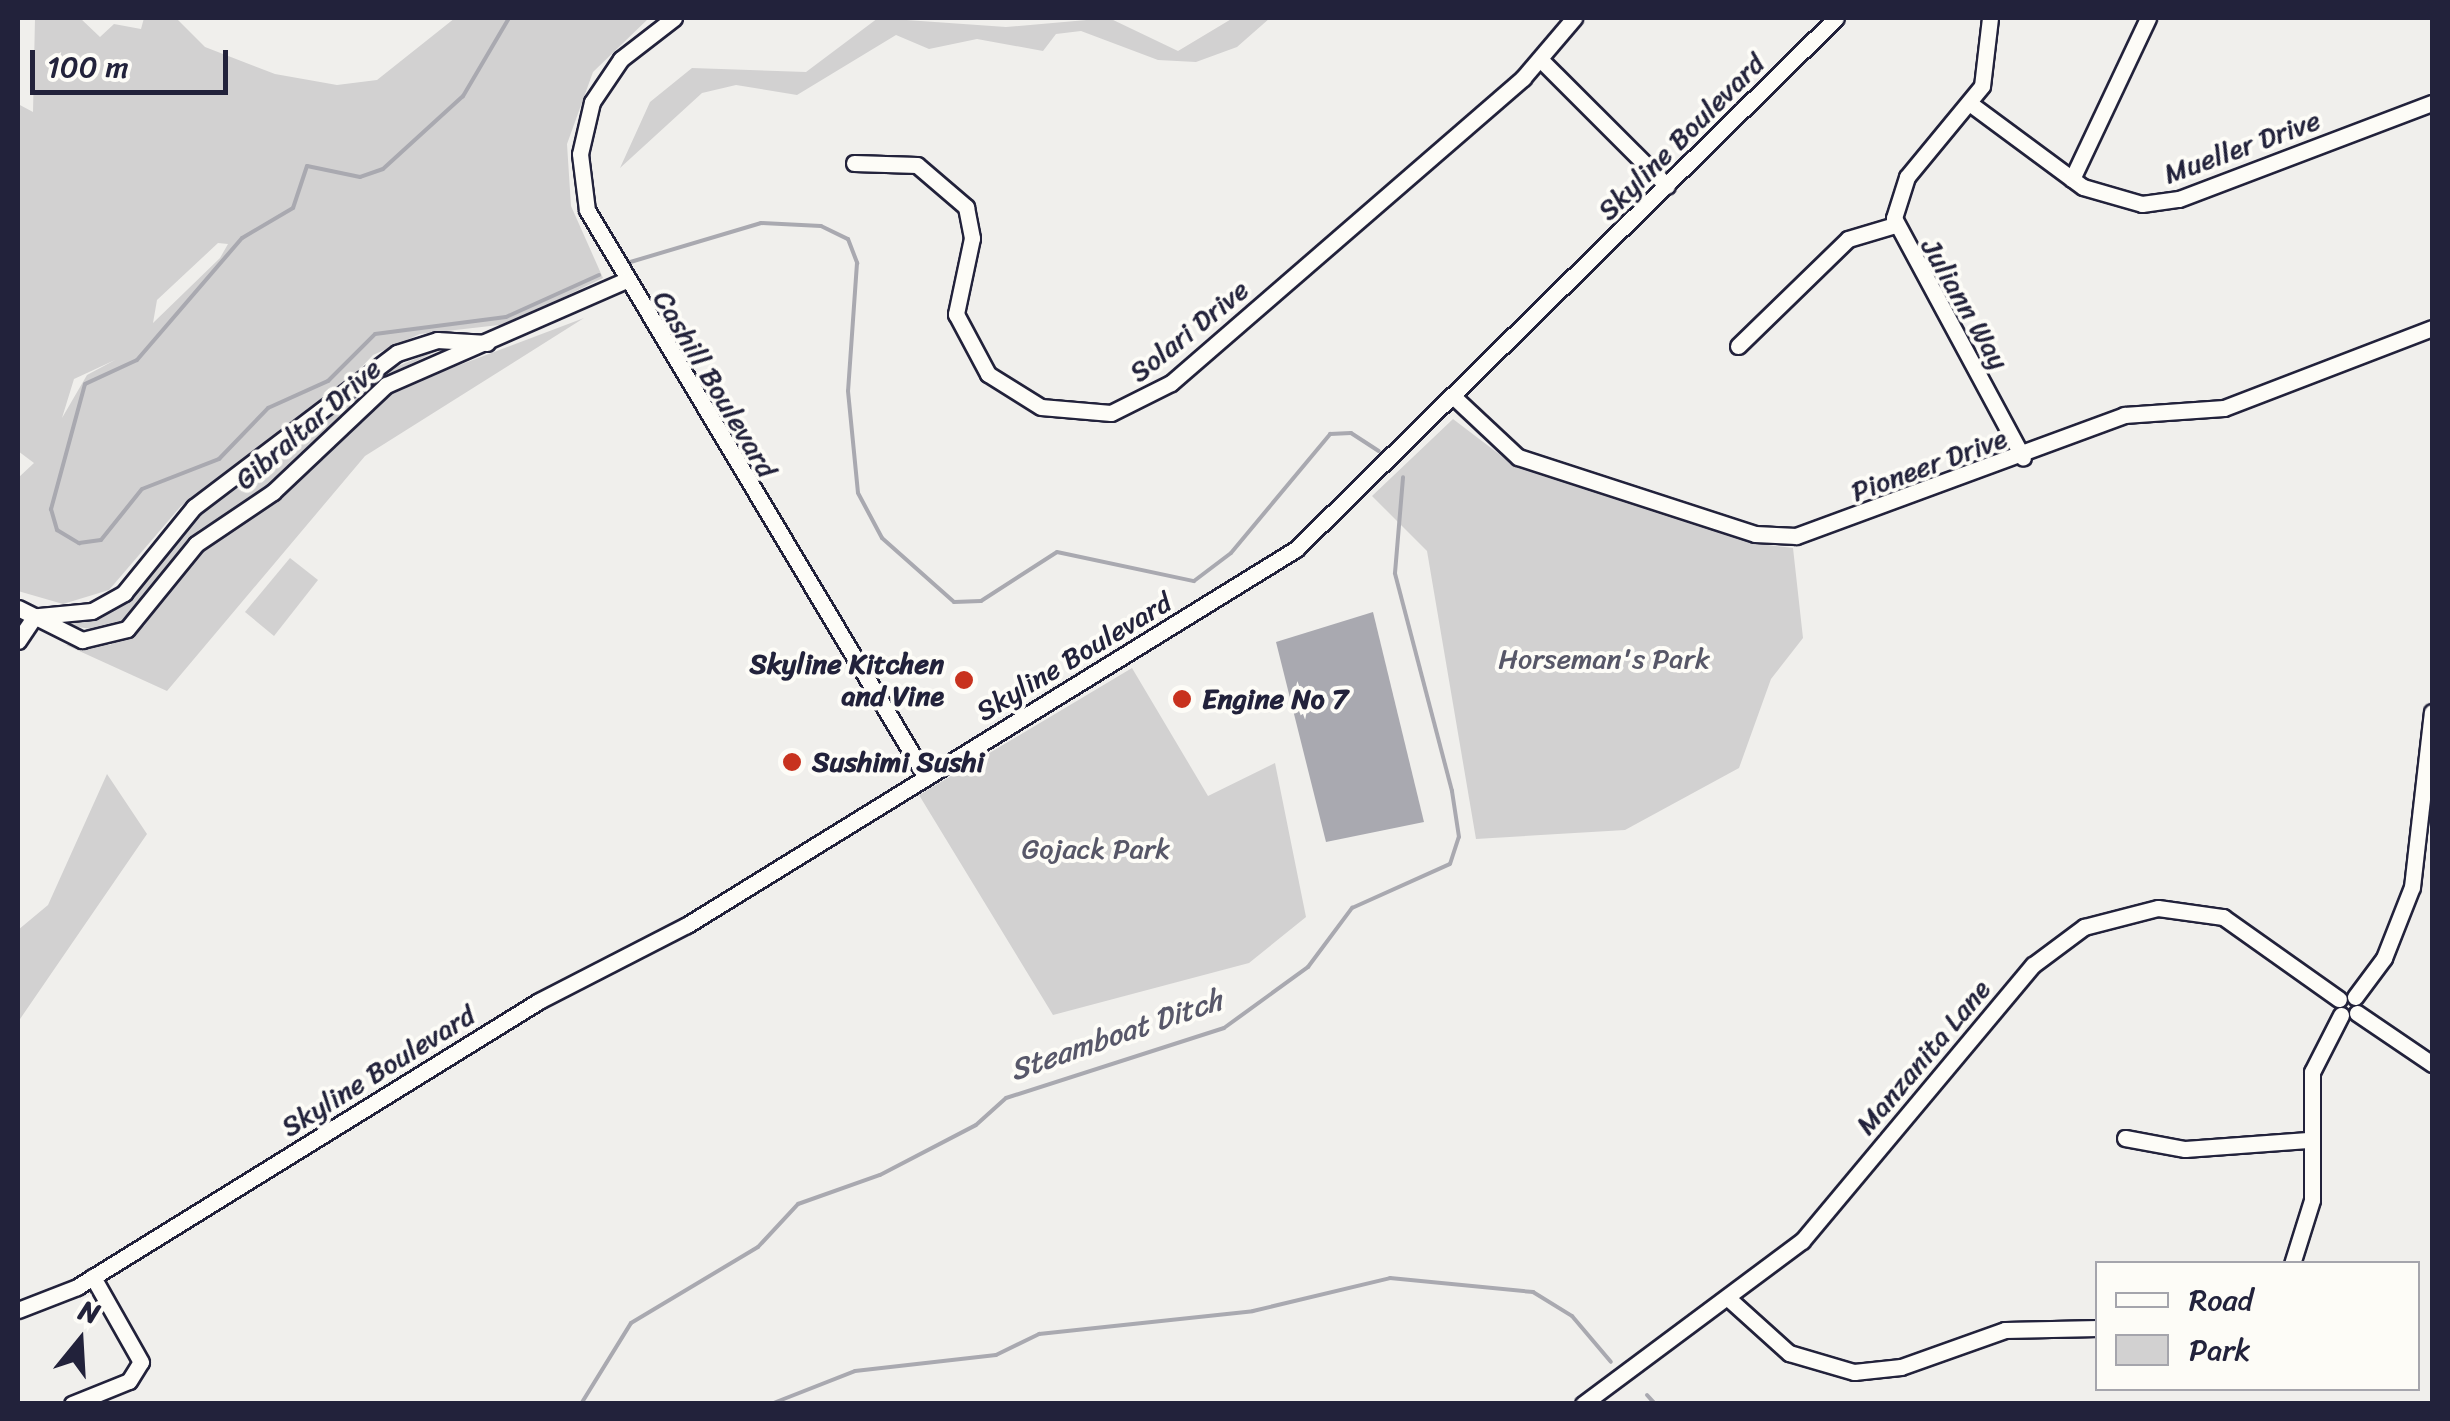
<!DOCTYPE html>
<html>
<head>
<meta charset="utf-8">
<style>
  body { margin:0 }
  #map { position:relative; width:2450px; height:1421px; overflow:hidden; background:#f0efec; font-family:Sriracha,sans-serif }
  div>[style] { position:absolute }
  .green>* { inset:0; background:#d2d1d1 }
  .water>* { inset:0; background:#a9a9b0 }
  .stream>* { height:4px; margin:-2px; padding:0 2px; transform-origin:2px; border-radius:2px; background:#a9a9b0 }
  .roads { filter:drop-shadow(2px 0 #22223b) drop-shadow(-2px 0 #22223b) drop-shadow(0 2px #22223b) drop-shadow(0 -2px #22223b) }
  .minor>* { height:15px; margin:-7.5px; padding:0 7.5px; transform-origin:7.5px; border-radius:7.5px; background:#fdfcf7 }
  .dots>* { width:28px; height:28px; translate:-50% -50%; box-sizing:border-box; border:5px solid #fdfcf7; border-radius:50% }
  span { translate:-50% -50%; white-space:nowrap; text-align:center; line-height:1.15; -webkit-text-stroke:8px #fdfcf7; paint-order:stroke }
  .street-label { font-size:28px; color:#22223b }
  .park-label { font-size:28px; color:#575768 }
  .poi-label { font-size:28px; color:#22223b; font-weight:700 }
  .right { translate:-100% -50%; text-align:right }
  .left { translate:0 -50%; text-align:left }
  .water-label { font-size:30px; color:#58586a; font-style:italic }
  .frame { position:absolute; inset:0; border:20px solid #22223b; pointer-events:none }
  .legend { position:absolute; left:2095px; top:1261px; width:325px; height:130px; box-sizing:border-box; background:#fdfcf7; border:2px solid #a5a5ac; margin:0; padding:12px 18px; list-style:none; font-size:30px; color:#22223b }
  .legend li { display:flex; align-items:center; gap:20px; height:50px }
  .legend b { width:50px; border:2px solid #a5a5ac }
  .north { position:absolute; left:30px; top:1291px; width:100px; height:100px; -webkit-text-stroke:8px #fdfcf7; paint-order:stroke; rotate:18deg; font-size:28px; font-weight:700; line-height:40px; text-align:center; color:#22223b }
  .north::after { content:''; display:block; margin:auto; width:35px; height:45px; background:#22223b; clip-path:polygon(50% 0,100% 100%,50% 72%,0 100%) }
  .scale { position:absolute; left:30px; top:50px; width:198px; height:45px; box-sizing:border-box; border:5px solid #22223b; border-top:0; padding-left:12px; font-size:30px; line-height:35px; white-space:nowrap; color:#22223b; -webkit-text-stroke:8px #fdfcf7; paint-order:stroke }
</style>
</head>
<body>
<div id="map">
  <div class="green">
    <i style="clip-path:polygon(evenodd,35px 18px,80px 18px,100px 37px,114px 24px,141px 29px,144px 18px,176px 18px,205px 47px,275px 74px,337px 85px,377px 80px,455px 18px,649px 18px,593px 72px,567px 144px,571px 206px,603px 278px,508px 324px,420px 334px,373px 355px,337px 393px,181px 506px,109px 590px,63px 604px,18px 591px,18px 478px,34px 463px,18px 451px,18px 104px,33px 112px,35px 18px,218px 243px,228px 244px,220px 258px,153px 323px,157px 300px,218px 243px,35px 18px,115px 360px,87px 375px,62px 418px,74px 379px,115px 360px)"></i>
    <i style="clip-path:polygon(878px 18px,1006px 27px,1109px 18px,1178px 51px,1233px 18px,1270px 18px,1237px 47px,1196px 62px,1158px 60px,1081px 31px,1056px 34px,1043px 51px,977px 39px,929px 49px,896px 35px,797px 95px,736px 85px,702px 93px,620px 168px,650px 102px,692px 68px,806px 72px)"></i>
    <i style="clip-path:polygon(584px 318px,365px 456px,167px 691px,66px 645px,110px 645px,144px 626px,200px 549px,385px 393px)"></i>
    <i style="clip-path:polygon(449px 345px,382px 378px,258px 494px,199px 530px,130px 618px,108px 631px,62px 625px,111px 610px,189px 521px,374px 376px)"></i>
    <i style="clip-path:polygon(1453px 419px,1516px 467px,1752px 543px,1793px 548px,1803px 638px,1771px 679px,1739px 768px,1625px 830px,1476px 839px,1427px 551px,1372px 496px)"></i>
    <i style="clip-path:polygon(290px 558px,318px 580px,274px 636px,245px 612px)"></i>
    <i style="clip-path:polygon(1132px 668px,1208px 796px,1275px 763px,1306px 917px,1249px 963px,1053px 1015px,919px 795px)"></i>
    <i style="clip-path:polygon(107px 774px,147px 834px,18px 1022px,18px 930px,48px 905px)"></i>
  </div>
  <div class="water">
    <i style="clip-path:polygon(1373px 612px,1424px 822px,1326px 842px,1276px 642px)"></i>
  </div>
  <div class="stream">
    <i style="left:509px;top:18px;width:91px;rotate:120.5deg"></i>
    <i style="left:463px;top:96px;width:108px;rotate:137.6deg"></i>
    <i style="left:383px;top:169px;width:24px;rotate:161deg"></i>
    <i style="left:360px;top:177px;width:54px;rotate:-168.3deg"></i>
    <i style="left:307px;top:166px;width:44px;rotate:108.4deg"></i>
    <i style="left:293px;top:208px;width:59px;rotate:149.5deg"></i>
    <i style="left:242px;top:238px;width:161px;rotate:130.7deg"></i>
    <i style="left:137px;top:360px;width:57px;rotate:155.2deg"></i>
    <i style="left:85px;top:384px;width:130px;rotate:105.2deg"></i>
    <i style="left:51px;top:509px;width:22px;rotate:74deg"></i>
    <i style="left:57px;top:530px;width:26px;rotate:31deg"></i>
    <i style="left:79px;top:543px;width:22px;rotate:-8deg"></i>
    <i style="left:101px;top:540px;width:65px;rotate:-51.2deg"></i>
    <i style="left:142px;top:489px;width:83px;rotate:-21.3deg"></i>
    <i style="left:219px;top:459px;width:71px;rotate:-46.1deg"></i>
    <i style="left:268px;top:408px;width:66px;rotate:-24.2deg"></i>
    <i style="left:328px;top:381px;width:66px;rotate:-45deg"></i>
    <i style="left:375px;top:334px;width:132px;rotate:-7.4deg"></i>
    <i style="left:506px;top:317px;width:102px;rotate:-24.3deg"></i>
    <i style="left:627px;top:263px;width:140px;rotate:-16.6deg"></i>
    <i style="left:761px;top:223px;width:60px;rotate:2.9deg"></i>
    <i style="left:821px;top:226px;width:30px;rotate:26deg"></i>
    <i style="left:848px;top:239px;width:26px;rotate:69deg"></i>
    <i style="left:857px;top:263px;width:128px;rotate:94deg"></i>
    <i style="left:848px;top:391px;width:102px;rotate:84.4deg"></i>
    <i style="left:858px;top:493px;width:51px;rotate:61.9deg"></i>
    <i style="left:882px;top:538px;width:96px;rotate:41.6deg"></i>
    <i style="left:954px;top:602px;width:27px;rotate:-2deg"></i>
    <i style="left:981px;top:601px;width:90px;rotate:-32.8deg"></i>
    <i style="left:1057px;top:552px;width:140px;rotate:12deg"></i>
    <i style="left:1194px;top:581px;width:46px;rotate:-37.1deg"></i>
    <i style="left:1231px;top:553px;width:155px;rotate:-50.2deg"></i>
    <i style="left:1330px;top:434px;width:21px;rotate:-3deg"></i>
    <i style="left:1351px;top:433px;width:33px;rotate:33deg"></i>
    <i style="left:1647px;top:1395px;width:12px;rotate:48deg"></i>
    <i style="left:581px;top:1404px;width:95px;rotate:-58.3deg"></i>
    <i style="left:631px;top:1323px;width:148px;rotate:-30.9deg"></i>
    <i style="left:758px;top:1247px;width:59px;rotate:-47.1deg"></i>
    <i style="left:798px;top:1204px;width:87px;rotate:-19.5deg"></i>
    <i style="left:880px;top:1175px;width:108px;rotate:-27.5deg"></i>
    <i style="left:976px;top:1125px;width:40px;rotate:-42deg"></i>
    <i style="left:1006px;top:1098px;width:229px;rotate:-17.8deg"></i>
    <i style="left:1224px;top:1028px;width:104px;rotate:-36deg"></i>
    <i style="left:1308px;top:967px;width:74px;rotate:-53.3deg"></i>
    <i style="left:1352px;top:908px;width:107px;rotate:-24.2deg"></i>
    <i style="left:1450px;top:864px;width:28px;rotate:-72deg"></i>
    <i style="left:1459px;top:837px;width:47px;rotate:-98.7deg"></i>
    <i style="left:1452px;top:791px;width:225px;rotate:-104.7deg"></i>
    <i style="left:1395px;top:573px;width:96px;rotate:-85.2deg"></i>
    <i style="left:771px;top:1404px;width:90px;rotate:-21.4deg"></i>
    <i style="left:855px;top:1371px;width:142px;rotate:-6.5deg"></i>
    <i style="left:996px;top:1355px;width:48px;rotate:-26deg"></i>
    <i style="left:1039px;top:1334px;width:215px;rotate:-6.1deg"></i>
    <i style="left:1253px;top:1311px;width:141px;rotate:-13.5deg"></i>
    <i style="left:1390px;top:1278px;width:144px;rotate:5.6deg"></i>
    <i style="left:1533px;top:1292px;width:46px;rotate:31.6deg"></i>
    <i style="left:1572px;top:1316px;width:60px;rotate:49.7deg"></i>
  </div>
  <div class="roads">
    <div class="minor">
      <i style="left:674px;top:18px;width:67px;rotate:142.3deg"></i>
      <i style="left:621px;top:59px;width:52px;rotate:124deg"></i>
      <i style="left:592px;top:102px;width:53px;rotate:103deg"></i>
      <i style="left:580px;top:154px;width:56px;rotate:82.9deg"></i>
      <i style="left:587px;top:210px;width:661px;rotate:59.13deg"></i>
      <i style="left:1990px;top:18px;width:68px;rotate:96.7deg"></i>
      <i style="left:1982px;top:86px;width:118px;rotate:129.5deg"></i>
      <i style="left:1907px;top:177px;width:43px;rotate:107.6deg"></i>
      <i style="left:1894px;top:218px;width:272px;rotate:61.7deg"></i>
      <i style="left:1541px;top:60px;width:178px;rotate:45deg"></i>
      <i style="left:1972px;top:105px;width:138px;rotate:36.5deg"></i>
      <i style="left:2083px;top:187px;width:61px;rotate:16.1deg"></i>
      <i style="left:2142px;top:204px;width:37px;rotate:-8deg"></i>
      <i style="left:2179px;top:199px;width:271px;rotate:-20.8deg"></i>
      <i style="left:854px;top:163px;width:63px;rotate:1.8deg"></i>
      <i style="left:917px;top:165px;width:65px;rotate:40.6deg"></i>
      <i style="left:966px;top:207px;width:32px;rotate:79deg"></i>
      <i style="left:972px;top:238px;width:78px;rotate:101.9deg"></i>
      <i style="left:956px;top:314px;width:68px;rotate:61.9deg"></i>
      <i style="left:988px;top:374px;width:62px;rotate:31.9deg"></i>
      <i style="left:1041px;top:407px;width:70px;rotate:4.9deg"></i>
      <i style="left:1111px;top:413px;width:67px;rotate:-26.6deg"></i>
      <i style="left:1171px;top:383px;width:466px;rotate:-40.9deg"></i>
      <i style="left:1523px;top:78px;width:79px;rotate:-49.6deg"></i>
      <i style="left:2072px;top:179px;width:178px;rotate:-64.7deg"></i>
      <i style="left:1738px;top:346px;width:153px;rotate:-44.2deg"></i>
      <i style="left:1848px;top:239px;width:49px;rotate:-16.6deg"></i>
      <i style="left:1456px;top:399px;width:85px;rotate:43.1deg"></i>
      <i style="left:1518px;top:457px;width:249px;rotate:18deg"></i>
      <i style="left:1755px;top:534px;width:41px;rotate:2.8deg"></i>
      <i style="left:1796px;top:536px;width:350px;rotate:-20.2deg"></i>
      <i style="left:2124px;top:415px;width:100px;rotate:-4deg"></i>
      <i style="left:2224px;top:408px;width:223px;rotate:-21deg"></i>
      <i style="left:18px;top:608px;width:72px;rotate:26.6deg"></i>
      <i style="left:82px;top:640px;width:46px;rotate:-13.7deg"></i>
      <i style="left:127px;top:629px;width:109px;rotate:-50.9deg"></i>
      <i style="left:196px;top:544px;width:93px;rotate:-34deg"></i>
      <i style="left:273px;top:492px;width:156px;rotate:-43.4deg"></i>
      <i style="left:386px;top:385px;width:260px;rotate:-23.6deg"></i>
      <i style="left:39px;top:616px;width:53px;rotate:-5.4deg"></i>
      <i style="left:92px;top:611px;width:37px;rotate:-29deg"></i>
      <i style="left:124px;top:593px;width:111px;rotate:-50.9deg"></i>
      <i style="left:194px;top:507px;width:255px;rotate:-37.2deg"></i>
      <i style="left:397px;top:353px;width:42px;rotate:-18deg"></i>
      <i style="left:437px;top:340px;width:50px;rotate:3.4deg"></i>
      <i style="left:18px;top:641px;width:30px;rotate:-56deg"></i>
      <i style="left:2355px;top:997px;width:49px;rotate:-53.4deg"></i>
      <i style="left:2384px;top:958px;width:76px;rotate:-68.5deg"></i>
      <i style="left:2412px;top:887px;width:176px;rotate:-83.5deg"></i>
      <i style="left:2357px;top:1013px;width:91px;rotate:34.2deg"></i>
      <i style="left:2125px;top:1138px;width:61px;rotate:10.4deg"></i>
      <i style="left:2185px;top:1149px;width:123px;rotate:-4.2deg"></i>
      <i style="left:2292px;top:1264px;width:67px;rotate:-72.6deg"></i>
      <i style="left:2312px;top:1200px;width:128px;rotate:-90deg"></i>
      <i style="left:2312px;top:1072px;width:64px;rotate:-63deg"></i>
      <i style="left:1729px;top:1299px;width:81px;rotate:42deg"></i>
      <i style="left:1789px;top:1353px;width:68px;rotate:16.3deg"></i>
      <i style="left:1854px;top:1372px;width:47px;rotate:-6.1deg"></i>
      <i style="left:1901px;top:1367px;width:110px;rotate:-19.6deg"></i>
      <i style="left:2005px;top:1330px;width:93px;rotate:-1.2deg"></i>
      <i style="left:18px;top:1310px;width:63px;rotate:-21.3deg"></i>
      <i style="left:77px;top:1287px;width:543px;rotate:-31.76deg"></i>
      <i style="left:539px;top:1001px;width:166px;rotate:-27.2deg"></i>
      <i style="left:687px;top:925px;width:716px;rotate:-31.69deg"></i>
      <i style="left:1296px;top:549px;width:757px;rotate:-44.52deg"></i>
      <i style="left:72px;top:1404px;width:61px;rotate:-22deg"></i>
      <i style="left:129px;top:1381px;width:22px;rotate:-58deg"></i>
      <i style="left:141px;top:1362px;width:98px;rotate:-119.5deg"></i>
      <i style="left:1583px;top:1404px;width:273px;rotate:-36.7deg"></i>
      <i style="left:1802px;top:1241px;width:360px;rotate:-50.1deg"></i>
      <i style="left:2033px;top:965px;width:64px;rotate:-36.7deg"></i>
      <i style="left:2084px;top:927px;width:76px;rotate:-14.4deg"></i>
      <i style="left:2158px;top:908px;width:66px;rotate:7.9deg"></i>
      <i style="left:2223px;top:917px;width:142px;rotate:35.3deg"></i>
    </div>
  </div>
  <div class="dots">
    <i style="left:964px;top:680px;background:#c8321e"></i>
    <i style="left:1182px;top:699px;background:#c8321e"></i>
    <i style="left:792px;top:762px;background:#c8321e"></i>
  </div>
  <div class="street-label">
    <span style="left:1681px;top:137px;rotate:-45deg">Skyline Boulevard</span>
    <span style="left:2242px;top:147px;rotate:-20deg">Mueller Drive</span>
    <span style="left:1965px;top:304px;rotate:60deg">Juliann Way</span>
    <span style="left:1189px;top:331px;rotate:-39deg">Solari Drive</span>
    <span style="left:715px;top:384px;rotate:59deg">Cashill Boulevard</span>
    <span style="left:308px;top:424px;rotate:-41deg">Gibraltar Drive</span>
    <span style="left:1929px;top:465px;rotate:-20deg">Pioneer Drive</span>
    <span style="left:1074px;top:657px;rotate:-31deg">Skyline Boulevard</span>
    <span style="left:1923px;top:1057px;rotate:-50deg">Manzanita Lane</span>
    <span style="left:378px;top:1071px;rotate:-32deg">Skyline Boulevard</span>
  </div>
  <div class="park-label">
    <span style="left:1604px;top:659px">Horseman's Park</span>
    <span style="left:1096px;top:849px">Gojack Park</span>
  </div>
  <div class="poi-label">
    <span class="right" style="left:944px;top:680px">Skyline Kitchen<br>and Vine</span>
    <span class="left" style="left:1202px;top:699px">Engine No 7</span>
    <span class="left" style="left:812px;top:762px">Sushimi Sushi</span>
  </div>
  <div class="water-label">
    <span style="left:1116px;top:1035px;rotate:-19deg">Steamboat Ditch</span>
  </div>
  <div class="frame"></div>
  <ul class="legend">
  <li><b style="height:12px;background:#fdfcf7"></b>Road</li>
  <li><b style="height:28px;background:#d2d1d1"></b>Park</li>
  </ul>
  <div class="north">N</div>
  <div class="scale">100 m</div>
</div>
</body>
</html>
